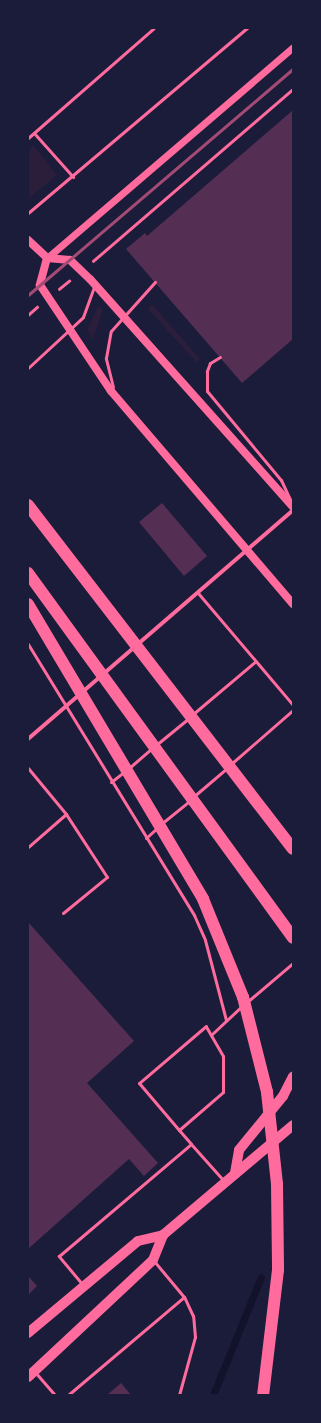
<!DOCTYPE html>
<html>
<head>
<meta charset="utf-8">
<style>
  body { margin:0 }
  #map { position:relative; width:321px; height:1423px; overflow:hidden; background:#1b1b3a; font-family:"DM Sans",sans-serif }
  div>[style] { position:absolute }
  .green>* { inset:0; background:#2a1e3b }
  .stream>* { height:7px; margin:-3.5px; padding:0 3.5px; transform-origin:3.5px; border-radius:3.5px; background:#12122b }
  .building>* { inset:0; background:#542f53 }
  .path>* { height:2.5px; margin:-1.25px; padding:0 1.25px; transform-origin:1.25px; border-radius:1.25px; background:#ff6b9d }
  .service>* { height:3px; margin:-1.5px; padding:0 1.5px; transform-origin:1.5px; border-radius:1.5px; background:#ff6b9d }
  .minor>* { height:4px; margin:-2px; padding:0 2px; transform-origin:2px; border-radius:2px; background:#ff6b9d }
  .tertiary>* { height:7px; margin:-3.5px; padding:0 3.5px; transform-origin:3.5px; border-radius:3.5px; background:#ff6b9d }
  .secondary>* { height:8px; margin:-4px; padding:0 4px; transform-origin:4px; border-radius:4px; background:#ff6b9d }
  .primary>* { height:10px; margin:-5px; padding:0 5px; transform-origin:5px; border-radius:5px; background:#ff6b9d }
  .motorway>* { height:12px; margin:-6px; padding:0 6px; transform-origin:6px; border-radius:6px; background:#ff6b9d }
  .rail>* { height:3px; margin:-1.5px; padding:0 1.5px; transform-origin:1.5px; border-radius:1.5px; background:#a44b75 }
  span { translate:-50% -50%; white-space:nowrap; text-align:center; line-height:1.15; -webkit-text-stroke:4px #1b1b3a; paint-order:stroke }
  .frame { position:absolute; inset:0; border:29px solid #1b1b3a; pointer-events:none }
</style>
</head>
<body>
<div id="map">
  <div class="green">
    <i style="clip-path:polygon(34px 146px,57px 175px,28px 199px,28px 149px)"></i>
    <i style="clip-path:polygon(152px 304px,200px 359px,197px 363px,148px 309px)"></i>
    <i style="clip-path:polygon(98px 306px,103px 309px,93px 339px,87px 330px)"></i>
  </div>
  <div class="stream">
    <i style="left:213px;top:1395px;width:127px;rotate:-67.9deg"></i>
  </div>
  <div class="building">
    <i style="clip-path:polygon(293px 110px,293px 339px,242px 383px,126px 249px,145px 233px,147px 236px)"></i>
    <i style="clip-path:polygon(162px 503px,207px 556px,184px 576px,139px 522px)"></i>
    <i style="clip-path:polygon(28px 922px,134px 1041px,87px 1083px,158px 1163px,144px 1176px,129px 1159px,28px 1249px)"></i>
    <i style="clip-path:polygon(28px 1276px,37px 1286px,28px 1295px)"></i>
    <i style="clip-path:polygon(121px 1383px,131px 1395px,107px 1395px)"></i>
  </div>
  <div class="path">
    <i style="left:93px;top:261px;width:264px;rotate:-40.7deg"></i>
    <i style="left:59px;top:289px;width:13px;rotate:-39deg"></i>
    <i style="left:28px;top:315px;width:12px;rotate:-42deg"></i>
  </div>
  <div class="service">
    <i style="left:34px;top:133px;width:59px;rotate:48.4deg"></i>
    <i style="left:28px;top:138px;width:167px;rotate:-41.1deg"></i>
    <i style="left:28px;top:213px;width:287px;rotate:-40.2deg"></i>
    <i style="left:220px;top:357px;width:12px;rotate:149deg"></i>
    <i style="left:210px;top:363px;width:9px;rotate:111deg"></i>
    <i style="left:207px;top:371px;width:20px;rotate:90deg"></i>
    <i style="left:207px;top:391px;width:116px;rotate:50.3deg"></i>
    <i style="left:281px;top:480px;width:21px;rotate:65deg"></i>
    <i style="left:28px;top:368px;width:75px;rotate:-42.8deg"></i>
    <i style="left:83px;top:317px;width:33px;rotate:-70deg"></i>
    <i style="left:113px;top:387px;width:30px;rotate:-104deg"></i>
    <i style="left:106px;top:358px;width:27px;rotate:-80deg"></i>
    <i style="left:111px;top:331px;width:66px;rotate:-48.1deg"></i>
    <i style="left:198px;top:593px;width:147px;rotate:49.7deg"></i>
    <i style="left:28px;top:644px;width:318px;rotate:58.5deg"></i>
    <i style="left:194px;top:915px;width:27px;rotate:66deg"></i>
    <i style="left:205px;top:940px;width:83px;rotate:75.3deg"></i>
    <i style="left:193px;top:714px;width:82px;rotate:-40.1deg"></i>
    <i style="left:156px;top:745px;width:43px;rotate:-39.3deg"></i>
    <i style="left:231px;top:764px;width:82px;rotate:-41.1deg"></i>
    <i style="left:28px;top:768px;width:60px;rotate:50.4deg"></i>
    <i style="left:66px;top:814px;width:50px;rotate:139deg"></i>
    <i style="left:129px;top:768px;width:30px;rotate:-41deg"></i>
    <i style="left:111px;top:782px;width:16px;rotate:-38deg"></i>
    <i style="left:193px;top:797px;width:45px;rotate:-40.5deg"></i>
    <i style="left:161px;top:824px;width:36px;rotate:-39deg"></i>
    <i style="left:146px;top:838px;width:15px;rotate:-42deg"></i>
    <i style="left:63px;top:913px;width:57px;rotate:-39.3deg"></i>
    <i style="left:107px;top:877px;width:75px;rotate:-123.1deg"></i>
    <i style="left:247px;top:1002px;width:60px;rotate:-40.3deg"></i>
    <i style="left:211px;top:1035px;width:44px;rotate:-43.2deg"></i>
    <i style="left:179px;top:1130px;width:58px;rotate:-40.8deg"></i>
    <i style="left:223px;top:1092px;width:36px;rotate:-90deg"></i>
    <i style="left:223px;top:1056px;width:34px;rotate:-120deg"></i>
    <i style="left:206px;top:1026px;width:88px;rotate:139.6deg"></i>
    <i style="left:139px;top:1083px;width:62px;rotate:49.6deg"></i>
    <i style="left:179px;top:1130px;width:18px;rotate:49deg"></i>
    <i style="left:83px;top:1285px;width:38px;rotate:-130deg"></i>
    <i style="left:59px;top:1256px;width:173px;rotate:-40.3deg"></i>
    <i style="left:191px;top:1144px;width:50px;rotate:48.3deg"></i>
    <i style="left:35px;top:1372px;width:30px;rotate:49deg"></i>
    <i style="left:68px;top:1395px;width:152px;rotate:-40.2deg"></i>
    <i style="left:184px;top:1297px;width:47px;rotate:-129.8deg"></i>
    <i style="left:179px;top:1395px;width:60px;rotate:-74.6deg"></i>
    <i style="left:195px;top:1337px;width:21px;rotate:-95deg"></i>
    <i style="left:193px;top:1316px;width:21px;rotate:-115deg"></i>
  </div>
  <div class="minor">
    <i style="left:28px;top:739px;width:350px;rotate:-40.8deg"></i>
  </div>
  <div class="tertiary">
    <i style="left:47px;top:258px;width:324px;rotate:-40.6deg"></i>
  </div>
  <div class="secondary">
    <i style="left:28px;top:240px;width:26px;rotate:43deg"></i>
    <i style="left:47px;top:258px;width:28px;rotate:105deg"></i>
    <i style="left:40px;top:285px;width:128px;rotate:56.2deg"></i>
    <i style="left:111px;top:391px;width:280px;rotate:49.5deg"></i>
    <i style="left:47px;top:258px;width:23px;rotate:5deg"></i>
    <i style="left:70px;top:260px;width:28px;rotate:44deg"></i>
    <i style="left:90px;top:279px;width:305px;rotate:48.3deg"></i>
  </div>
  <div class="primary">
    <i style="left:235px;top:1173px;width:23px;rotate:-80deg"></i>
    <i style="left:239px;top:1150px;width:70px;rotate:-50.8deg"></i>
    <i style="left:283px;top:1096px;width:22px;rotate:-63deg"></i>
    <i style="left:28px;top:1333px;width:143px;rotate:-39.9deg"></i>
    <i style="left:138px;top:1241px;width:26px;rotate:-13deg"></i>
    <i style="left:28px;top:1377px;width:171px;rotate:-43.1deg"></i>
    <i style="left:153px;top:1260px;width:27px;rotate:-68deg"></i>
    <i style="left:163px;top:1235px;width:170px;rotate:-40.2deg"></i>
  </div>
  <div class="motorway">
    <i style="left:28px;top:505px;width:434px;rotate:52.4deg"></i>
    <i style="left:28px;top:573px;width:451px;rotate:54deg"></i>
    <i style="left:28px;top:604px;width:343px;rotate:59.3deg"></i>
    <i style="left:203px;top:899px;width:106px;rotate:67.8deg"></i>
    <i style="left:243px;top:997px;width:98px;rotate:75.8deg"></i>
    <i style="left:267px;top:1092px;width:93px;rotate:83.8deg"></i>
    <i style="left:277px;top:1184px;width:86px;rotate:89.3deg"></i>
    <i style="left:278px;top:1270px;width:126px;rotate:96.8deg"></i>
  </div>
  <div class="rail">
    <i style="left:28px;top:295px;width:348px;rotate:-40.5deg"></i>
  </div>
  <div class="frame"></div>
</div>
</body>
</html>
